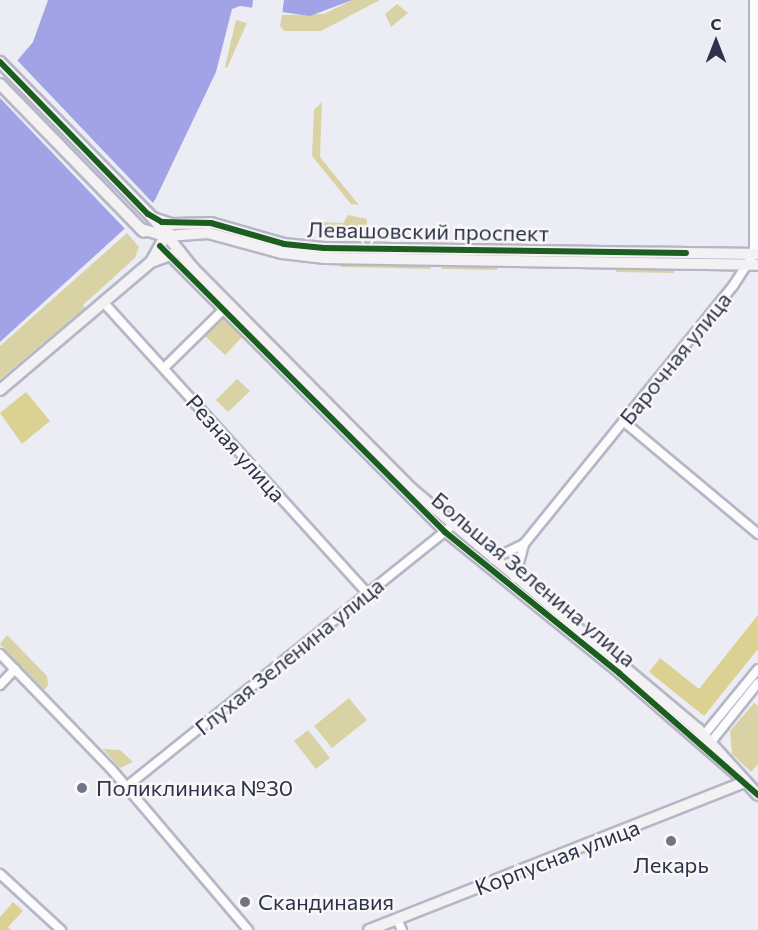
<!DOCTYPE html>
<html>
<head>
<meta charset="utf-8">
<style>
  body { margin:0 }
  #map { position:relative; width:758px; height:930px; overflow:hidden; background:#ecedf4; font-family:Commissioner,sans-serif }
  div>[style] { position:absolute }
  .green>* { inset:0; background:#d9d2a4 }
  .forest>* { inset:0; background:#dad193 }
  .water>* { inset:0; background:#a1a3e6 }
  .pier>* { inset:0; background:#ecedf4 }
  .roads { filter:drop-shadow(2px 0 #b6b7c6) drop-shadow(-2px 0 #b6b7c6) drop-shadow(0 2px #b6b7c6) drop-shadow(0 -2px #b6b7c6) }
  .street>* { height:8px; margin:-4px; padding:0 4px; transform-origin:4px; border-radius:4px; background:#fcfcfd }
  .secondary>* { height:10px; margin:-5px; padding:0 5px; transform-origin:5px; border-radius:5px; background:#f4f1f4 }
  .cycleway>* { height:6px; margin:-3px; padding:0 3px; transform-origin:3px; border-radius:3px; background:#1b5e20 }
  .dots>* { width:16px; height:16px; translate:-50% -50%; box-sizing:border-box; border:3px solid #f8f8f8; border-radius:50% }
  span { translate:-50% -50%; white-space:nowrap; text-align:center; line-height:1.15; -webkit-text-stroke:4.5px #f8f8f8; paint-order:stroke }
  .street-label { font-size:22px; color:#30324d }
  .poi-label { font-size:22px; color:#30324d }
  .left { translate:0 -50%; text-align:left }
  .north { position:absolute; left:686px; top:12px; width:60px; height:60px; -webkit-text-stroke:4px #f8f8f8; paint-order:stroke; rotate:0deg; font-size:16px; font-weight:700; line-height:24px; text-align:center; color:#30324d }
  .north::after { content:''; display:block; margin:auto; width:21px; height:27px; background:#30324d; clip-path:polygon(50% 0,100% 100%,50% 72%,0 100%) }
</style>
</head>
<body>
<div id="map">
  <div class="green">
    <i style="clip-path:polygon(352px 0,380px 0,321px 31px,284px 31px,280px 26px,282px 15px,324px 14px)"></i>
    <i style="clip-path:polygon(397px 4px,408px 13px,391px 27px,385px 14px)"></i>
    <i style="clip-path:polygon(236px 20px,247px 23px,227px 68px,225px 67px)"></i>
    <i style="clip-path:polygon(322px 102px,320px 157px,359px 205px,351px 204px,312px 156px,314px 110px)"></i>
    <i style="clip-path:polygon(348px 215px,367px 219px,366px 236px,362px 236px,361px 227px,315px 226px,315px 222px,343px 223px)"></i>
    <i style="clip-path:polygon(127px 233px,139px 247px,135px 258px,83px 305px,85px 308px,0 379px,0 346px)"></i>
    <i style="clip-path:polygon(341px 262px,429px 263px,431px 269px,341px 267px)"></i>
    <i style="clip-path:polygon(443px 264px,497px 265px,497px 270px,441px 269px)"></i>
    <i style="clip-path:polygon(616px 267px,674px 268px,674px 273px,616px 272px)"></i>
    <i style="clip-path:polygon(224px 317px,243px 336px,225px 355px,205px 336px)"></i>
    <i style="clip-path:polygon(237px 379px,250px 391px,228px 412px,216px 400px)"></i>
    <i style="clip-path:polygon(7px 635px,47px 676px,48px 685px,44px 690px,0 644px)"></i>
    <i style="clip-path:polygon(349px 698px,367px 720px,332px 748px,314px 726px)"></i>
    <i style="clip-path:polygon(754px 703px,758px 706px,758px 764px,751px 772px,732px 754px,730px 731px)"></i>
    <i style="clip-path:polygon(308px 730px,330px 758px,316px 769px,294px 741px)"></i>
    <i style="clip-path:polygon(103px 749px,120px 750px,133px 762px,120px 768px)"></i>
  </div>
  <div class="forest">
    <i style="clip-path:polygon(26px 392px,50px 421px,22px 444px,0 413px)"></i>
    <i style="clip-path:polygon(758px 615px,758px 649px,704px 716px,649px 672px,660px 658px,699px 689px)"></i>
    <i style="clip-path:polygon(13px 902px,23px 911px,8px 927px,11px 930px,0 930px,0 917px)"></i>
  </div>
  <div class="water">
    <i style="clip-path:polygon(48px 0,352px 0,310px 16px,240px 6px,232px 9px,216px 72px,154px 202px,0 342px,0 81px,33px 42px)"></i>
  </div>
  <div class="pier">
    <i style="clip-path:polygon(253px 0,284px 0,282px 15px,252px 9px)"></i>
    <i style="clip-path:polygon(16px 59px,153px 203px,169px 180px,156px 204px,128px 232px,0 98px,0 76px)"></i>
  </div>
  <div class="roads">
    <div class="street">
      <i style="left:160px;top:246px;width:404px;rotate:45.1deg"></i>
      <i style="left:445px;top:532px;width:224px;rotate:39deg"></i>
      <i style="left:619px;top:673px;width:154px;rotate:41deg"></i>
      <i style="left:105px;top:304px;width:389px;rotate:47.8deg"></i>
      <i style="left:165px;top:367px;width:87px;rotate:-44.5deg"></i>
      <i style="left:623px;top:421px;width:176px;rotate:39.9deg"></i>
      <i style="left:493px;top:559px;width:34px;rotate:-26deg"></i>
      <i style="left:524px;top:544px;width:332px;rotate:-51deg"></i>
      <i style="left:733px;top:286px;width:38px;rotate:-57deg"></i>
      <i style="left:754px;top:254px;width:254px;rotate:-90deg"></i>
      <i style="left:515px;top:578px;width:35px;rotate:-75deg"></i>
      <i style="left:0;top:654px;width:161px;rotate:46deg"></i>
      <i style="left:112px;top:770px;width:210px;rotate:49.6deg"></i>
      <i style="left:0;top:685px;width:22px;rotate:-47deg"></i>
      <i style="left:704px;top:735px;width:85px;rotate:-50.7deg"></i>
      <i style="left:711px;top:742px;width:75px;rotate:-51.5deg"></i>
      <i style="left:126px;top:787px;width:418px;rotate:-38.7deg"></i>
      <i style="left:0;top:874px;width:83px;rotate:42.6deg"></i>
      <i style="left:397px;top:919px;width:12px;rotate:66deg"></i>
    </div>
    <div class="secondary">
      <i style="left:0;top:62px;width:219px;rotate:45.6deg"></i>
      <i style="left:153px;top:218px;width:63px;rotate:51.5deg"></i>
      <i style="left:192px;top:267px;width:314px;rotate:45.3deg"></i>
      <i style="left:413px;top:490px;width:372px;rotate:40deg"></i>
      <i style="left:698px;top:729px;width:89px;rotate:47.7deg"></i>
      <i style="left:0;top:84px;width:206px;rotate:45.8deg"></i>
      <i style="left:153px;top:218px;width:20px;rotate:18deg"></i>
      <i style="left:172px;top:224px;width:39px;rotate:-1deg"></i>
      <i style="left:211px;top:223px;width:76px;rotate:16deg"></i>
      <i style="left:284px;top:244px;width:40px;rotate:5.7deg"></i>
      <i style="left:324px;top:248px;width:434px;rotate:0.8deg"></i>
      <i style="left:141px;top:229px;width:26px;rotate:16deg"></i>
      <i style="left:166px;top:236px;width:42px;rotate:-4.1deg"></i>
      <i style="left:208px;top:233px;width:77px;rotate:15.1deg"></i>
      <i style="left:282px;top:253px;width:43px;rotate:6.6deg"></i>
      <i style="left:325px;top:258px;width:433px;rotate:0.9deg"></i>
      <i style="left:151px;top:262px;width:29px;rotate:-20deg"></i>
      <i style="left:0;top:390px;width:198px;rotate:-40.3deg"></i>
      <i style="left:151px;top:262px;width:35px;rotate:-61deg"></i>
      <i style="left:369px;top:930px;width:404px;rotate:-21.5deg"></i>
    </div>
  </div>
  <div class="cycleway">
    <i style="left:0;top:62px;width:212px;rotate:45.8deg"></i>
    <i style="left:148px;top:214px;width:16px;rotate:30deg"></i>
    <i style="left:162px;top:222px;width:49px;rotate:1.2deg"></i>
    <i style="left:211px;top:223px;width:76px;rotate:16deg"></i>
    <i style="left:284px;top:244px;width:40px;rotate:5.7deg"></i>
    <i style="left:324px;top:248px;width:362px;rotate:0.8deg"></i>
    <i style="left:160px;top:246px;width:404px;rotate:45.1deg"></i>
    <i style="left:445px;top:532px;width:224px;rotate:39deg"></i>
    <i style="left:619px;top:673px;width:185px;rotate:41.3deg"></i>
  </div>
  <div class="dots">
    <i style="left:82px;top:788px;background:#727387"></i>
    <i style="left:671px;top:841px;background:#727387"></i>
    <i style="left:245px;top:902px;background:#727387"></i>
  </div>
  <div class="street-label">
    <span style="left:428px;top:231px;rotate:1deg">Левашовский проспект</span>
    <span style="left:675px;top:358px;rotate:-51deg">Барочная улица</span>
    <span style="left:236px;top:448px;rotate:48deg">Резная улица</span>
    <span style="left:534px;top:579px;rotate:40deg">Большая Зеленина улица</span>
    <span style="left:289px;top:656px;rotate:-39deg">Глухая Зеленина улица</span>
    <span style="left:557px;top:857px;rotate:-21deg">Корпусная улица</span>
  </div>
  <div class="poi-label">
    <span class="left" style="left:96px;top:788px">Поликлиника №30</span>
    <span style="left:671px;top:865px">Лекарь</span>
    <span class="left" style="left:258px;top:902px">Скандинавия</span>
  </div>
  <div class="north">С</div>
</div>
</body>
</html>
